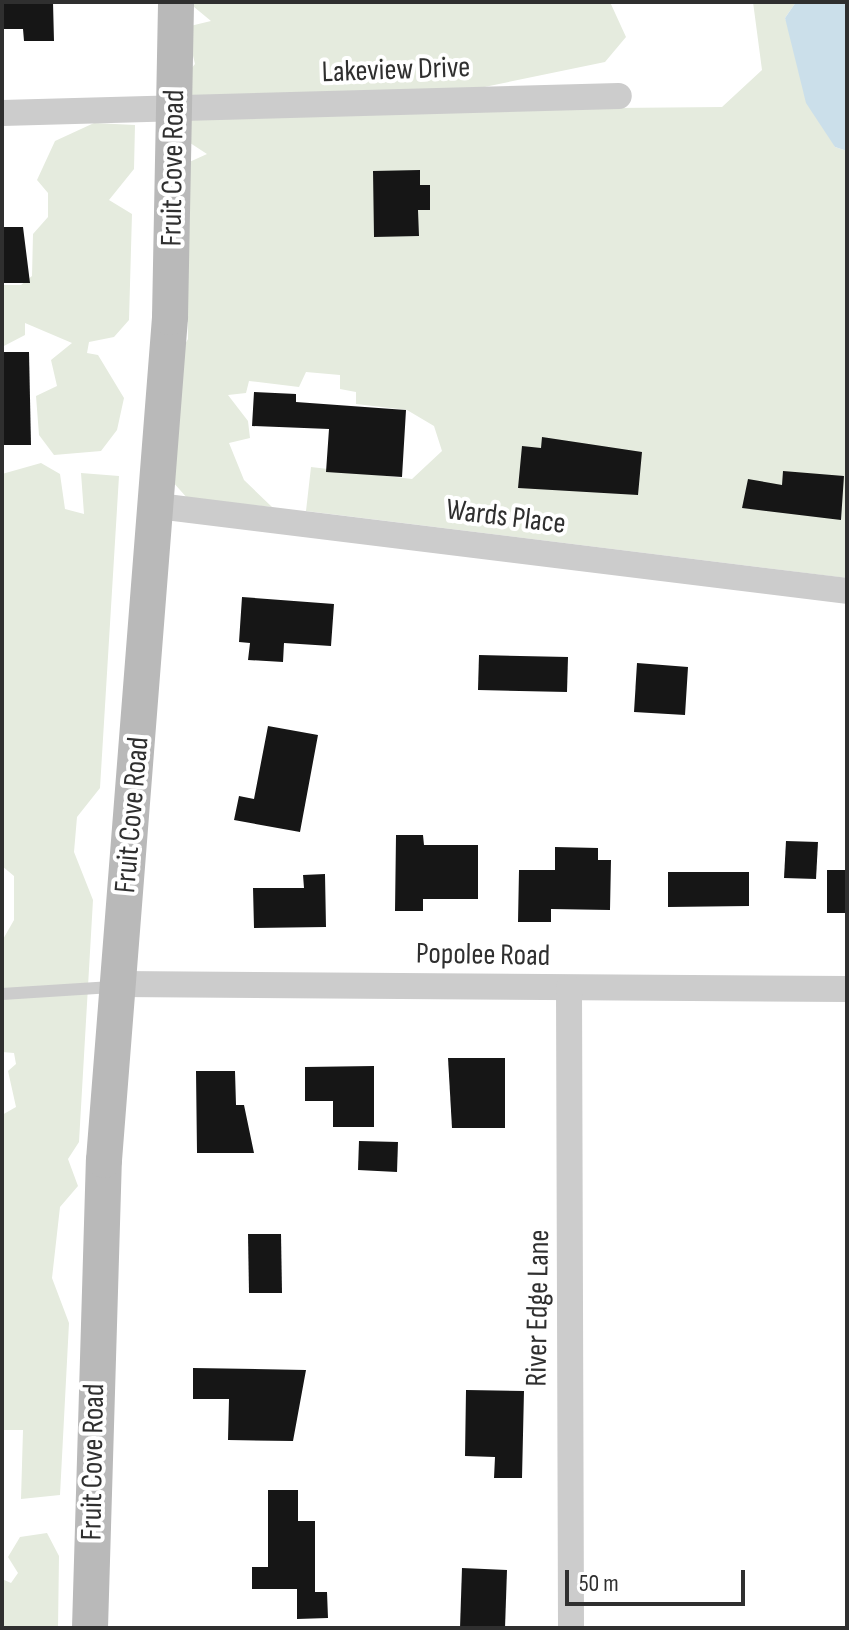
<!DOCTYPE html>
<html>
<head>
<meta charset="utf-8">
<style>
  body { margin:0 }
  #map { position:relative; width:849px; height:1630px; overflow:hidden; background:#fff; font-family:"Sofia Sans Condensed",sans-serif }
  div>[style] { position:absolute }
  .green>* { inset:0; background:#e5ebde }
  .water>* { inset:0; background:#cbdfea }
  .building>* { inset:0; background:#161616 }
  .lane>* { height:12px; margin:-6px; padding:0 6px; transform-origin:6px; border-radius:6px; background:#ccc }
  .street>* { height:26px; margin:-13px; padding:0 13px; transform-origin:13px; border-radius:13px; background:#ccc }
  .secondary>* { height:36px; margin:-18px; padding:0 18px; transform-origin:18px; border-radius:18px; background:#b9b9b9 }
  span { translate:-50% -50%; white-space:nowrap; text-align:center; line-height:1.15; -webkit-text-stroke:8px #fff; paint-order:stroke }
  .street-label { font-size:30px; color:#2f2f2f }
  .frame { position:absolute; inset:0; border:4px solid #2f2f2f; pointer-events:none }
  .scale { position:absolute; left:565px; top:1570px; width:180px; height:36px; box-sizing:border-box; border:4px solid #2f2f2f; border-top:0; padding-left:10px; font-size:24px; line-height:28px; white-space:nowrap; color:#2f2f2f; -webkit-text-stroke:6px #fff; paint-order:stroke }
</style>
</head>
<body>
<div id="map">
  <div class="green">
    <i style="clip-path:polygon(188px 2px,610px 2px,626px 37px,605px 62px,455px 93px,187px 100px,187px 74px,195px 64px,186px 27px,211px 21px)"></i>
    <i style="clip-path:polygon(753px 2px,796px 2px,785px 18px,835px 147px,847px 151px,847px 578px,306px 511px,311px 467px,412px 479px,442px 451px,434px 426px,407px 410px,356px 404px,356px 392px,340px 389px,340px 375px,306px 372px,299px 387px,249px 381px,246px 393px,228px 395px,248px 421px,250px 438px,229px 443px,244px 480px,272px 507px,188px 499px,172px 481px,180px 353px,188px 339px,185px 164px,207px 154px,184px 139px,190px 112px,722px 107px,762px 70px)"></i>
    <i style="clip-path:polygon(94px 123px,135px 125px,134px 169px,109px 200px,132px 214px,129px 320px,114px 337px,89px 342px,87px 353px,98px 355px,124px 398px,117px 430px,101px 451px,54px 455px,39px 435px,36px 396px,57px 386px,51px 360px,72px 343px,25px 323px,25px 335px,2px 347px,2px 285px,21px 285px,32px 276px,33px 234px,48px 217px,48px 193px,37px 180px,55px 141px)"></i>
    <i style="clip-path:polygon(41px 463px,60px 474px,65px 509px,84px 514px,81px 473px,119px 476px,100px 788px,77px 817px,74px 852px,93px 900px,79px 1142px,68px 1159px,78px 1186px,60px 1207px,52px 1278px,69px 1323px,60px 1495px,21px 1499px,23px 1430px,2px 1430px,2px 1115px,16px 1107px,8px 1071px,16px 1064px,14px 1053px,2px 1052px,2px 941px,14px 920px,14px 876px,2px 866px,2px 474px)"></i>
    <i style="clip-path:polygon(47px 1533px,59px 1556px,58px 1628px,2px 1628px,2px 1579px,11px 1583px,18px 1573px,8px 1557px,20px 1537px)"></i>
  </div>
  <div class="water">
    <i style="clip-path:polygon(796px 2px,847px 2px,847px 151px,835px 147px,806px 103px,785px 18px)"></i>
  </div>
  <div class="building">
    <i style="clip-path:polygon(2px 2px,53px 2px,54px 41px,24px 41px,23px 29px,2px 29px)"></i>
    <i style="clip-path:polygon(420px 170px,420px 185px,430px 185px,430px 210px,418px 210px,419px 236px,374px 237px,373px 171px)"></i>
    <i style="clip-path:polygon(2px 227px,23px 227px,30px 283px,2px 283px)"></i>
    <i style="clip-path:polygon(2px 352px,29px 352px,31px 445px,2px 445px)"></i>
    <i style="clip-path:polygon(254px 392px,296px 394px,296px 402px,406px 410px,402px 477px,326px 472px,329px 429px,252px 426px)"></i>
    <i style="clip-path:polygon(542px 437px,642px 452px,638px 495px,518px 488px,522px 446px,541px 448px)"></i>
    <i style="clip-path:polygon(783px 471px,844px 476px,841px 520px,742px 508px,748px 479px,782px 485px)"></i>
    <i style="clip-path:polygon(242px 597px,334px 604px,331px 646px,284px 643px,283px 662px,248px 660px,250px 643px,239px 642px)"></i>
    <i style="clip-path:polygon(479px 655px,568px 657px,567px 692px,478px 690px)"></i>
    <i style="clip-path:polygon(637px 663px,688px 667px,685px 715px,634px 712px)"></i>
    <i style="clip-path:polygon(268px 726px,318px 735px,300px 832px,234px 820px,239px 796px,254px 799px)"></i>
    <i style="clip-path:polygon(396px 835px,423px 835px,424px 845px,478px 845px,478px 899px,423px 899px,423px 911px,395px 911px)"></i>
    <i style="clip-path:polygon(786px 841px,818px 842px,816px 879px,784px 878px)"></i>
    <i style="clip-path:polygon(555px 847px,598px 848px,598px 860px,611px 860px,610px 910px,551px 909px,551px 922px,518px 922px,519px 870px,555px 870px)"></i>
    <i style="clip-path:polygon(827px 870px,847px 870px,847px 913px,827px 913px)"></i>
    <i style="clip-path:polygon(668px 872px,749px 872px,749px 906px,668px 907px)"></i>
    <i style="clip-path:polygon(325px 874px,326px 927px,254px 928px,253px 888px,304px 888px,303px 875px)"></i>
    <i style="clip-path:polygon(448px 1058px,505px 1058px,505px 1128px,452px 1128px)"></i>
    <i style="clip-path:polygon(374px 1066px,374px 1127px,333px 1127px,333px 1101px,305px 1101px,305px 1067px)"></i>
    <i style="clip-path:polygon(196px 1071px,235px 1071px,236px 1105px,244px 1105px,254px 1153px,197px 1153px)"></i>
    <i style="clip-path:polygon(359px 1141px,398px 1142px,397px 1172px,358px 1170px)"></i>
    <i style="clip-path:polygon(248px 1234px,281px 1234px,282px 1293px,249px 1293px)"></i>
    <i style="clip-path:polygon(193px 1368px,306px 1370px,293px 1441px,228px 1440px,229px 1399px,193px 1399px)"></i>
    <i style="clip-path:polygon(466px 1390px,524px 1391px,522px 1478px,494px 1478px,495px 1457px,465px 1456px)"></i>
    <i style="clip-path:polygon(268px 1490px,298px 1490px,298px 1521px,315px 1521px,315px 1592px,327px 1592px,328px 1618px,297px 1619px,297px 1589px,252px 1589px,252px 1567px,268px 1567px)"></i>
    <i style="clip-path:polygon(462px 1568px,507px 1570px,505px 1628px,460px 1628px)"></i>
  </div>
  <div class="lane">
    <i style="left:2px;top:994px;width:110px;rotate:-3.6deg"></i>
  </div>
  <div class="street">
    <i style="left:2px;top:113px;width:617px;rotate:-1.58deg"></i>
    <i style="left:158px;top:506px;width:694px;rotate:7.03deg"></i>
    <i style="left:119px;top:984px;width:728px;rotate:0.39deg"></i>
    <i style="left:569px;top:988px;width:640px;rotate:89.82deg"></i>
  </div>
  <div class="secondary">
    <i style="left:90px;top:1628px;width:468px;rotate:-88.3deg"></i>
    <i style="left:104px;top:1160px;width:846px;rotate:-85.52deg"></i>
    <i style="left:170px;top:317px;width:315px;rotate:-88.9deg"></i>
  </div>
  <div class="street-label">
    <span style="left:396px;top:70px;rotate:-2deg">Lakeview Drive</span>
    <span style="left:173px;top:168px;rotate:-89deg">Fruit Cove Road</span>
    <span style="left:506px;top:517px;rotate:7deg">Wards Place</span>
    <span style="left:132px;top:815px;rotate:-85deg">Fruit Cove Road</span>
    <span style="left:483px;top:955px;rotate:1deg">Popolee Road</span>
    <span style="left:538px;top:1308px;rotate:-89deg">River Edge Lane</span>
    <span style="left:93px;top:1462px;rotate:-89deg">Fruit Cove Road</span>
  </div>
  <div class="frame"></div>
  <div class="scale">50 m</div>
</div>
</body>
</html>
